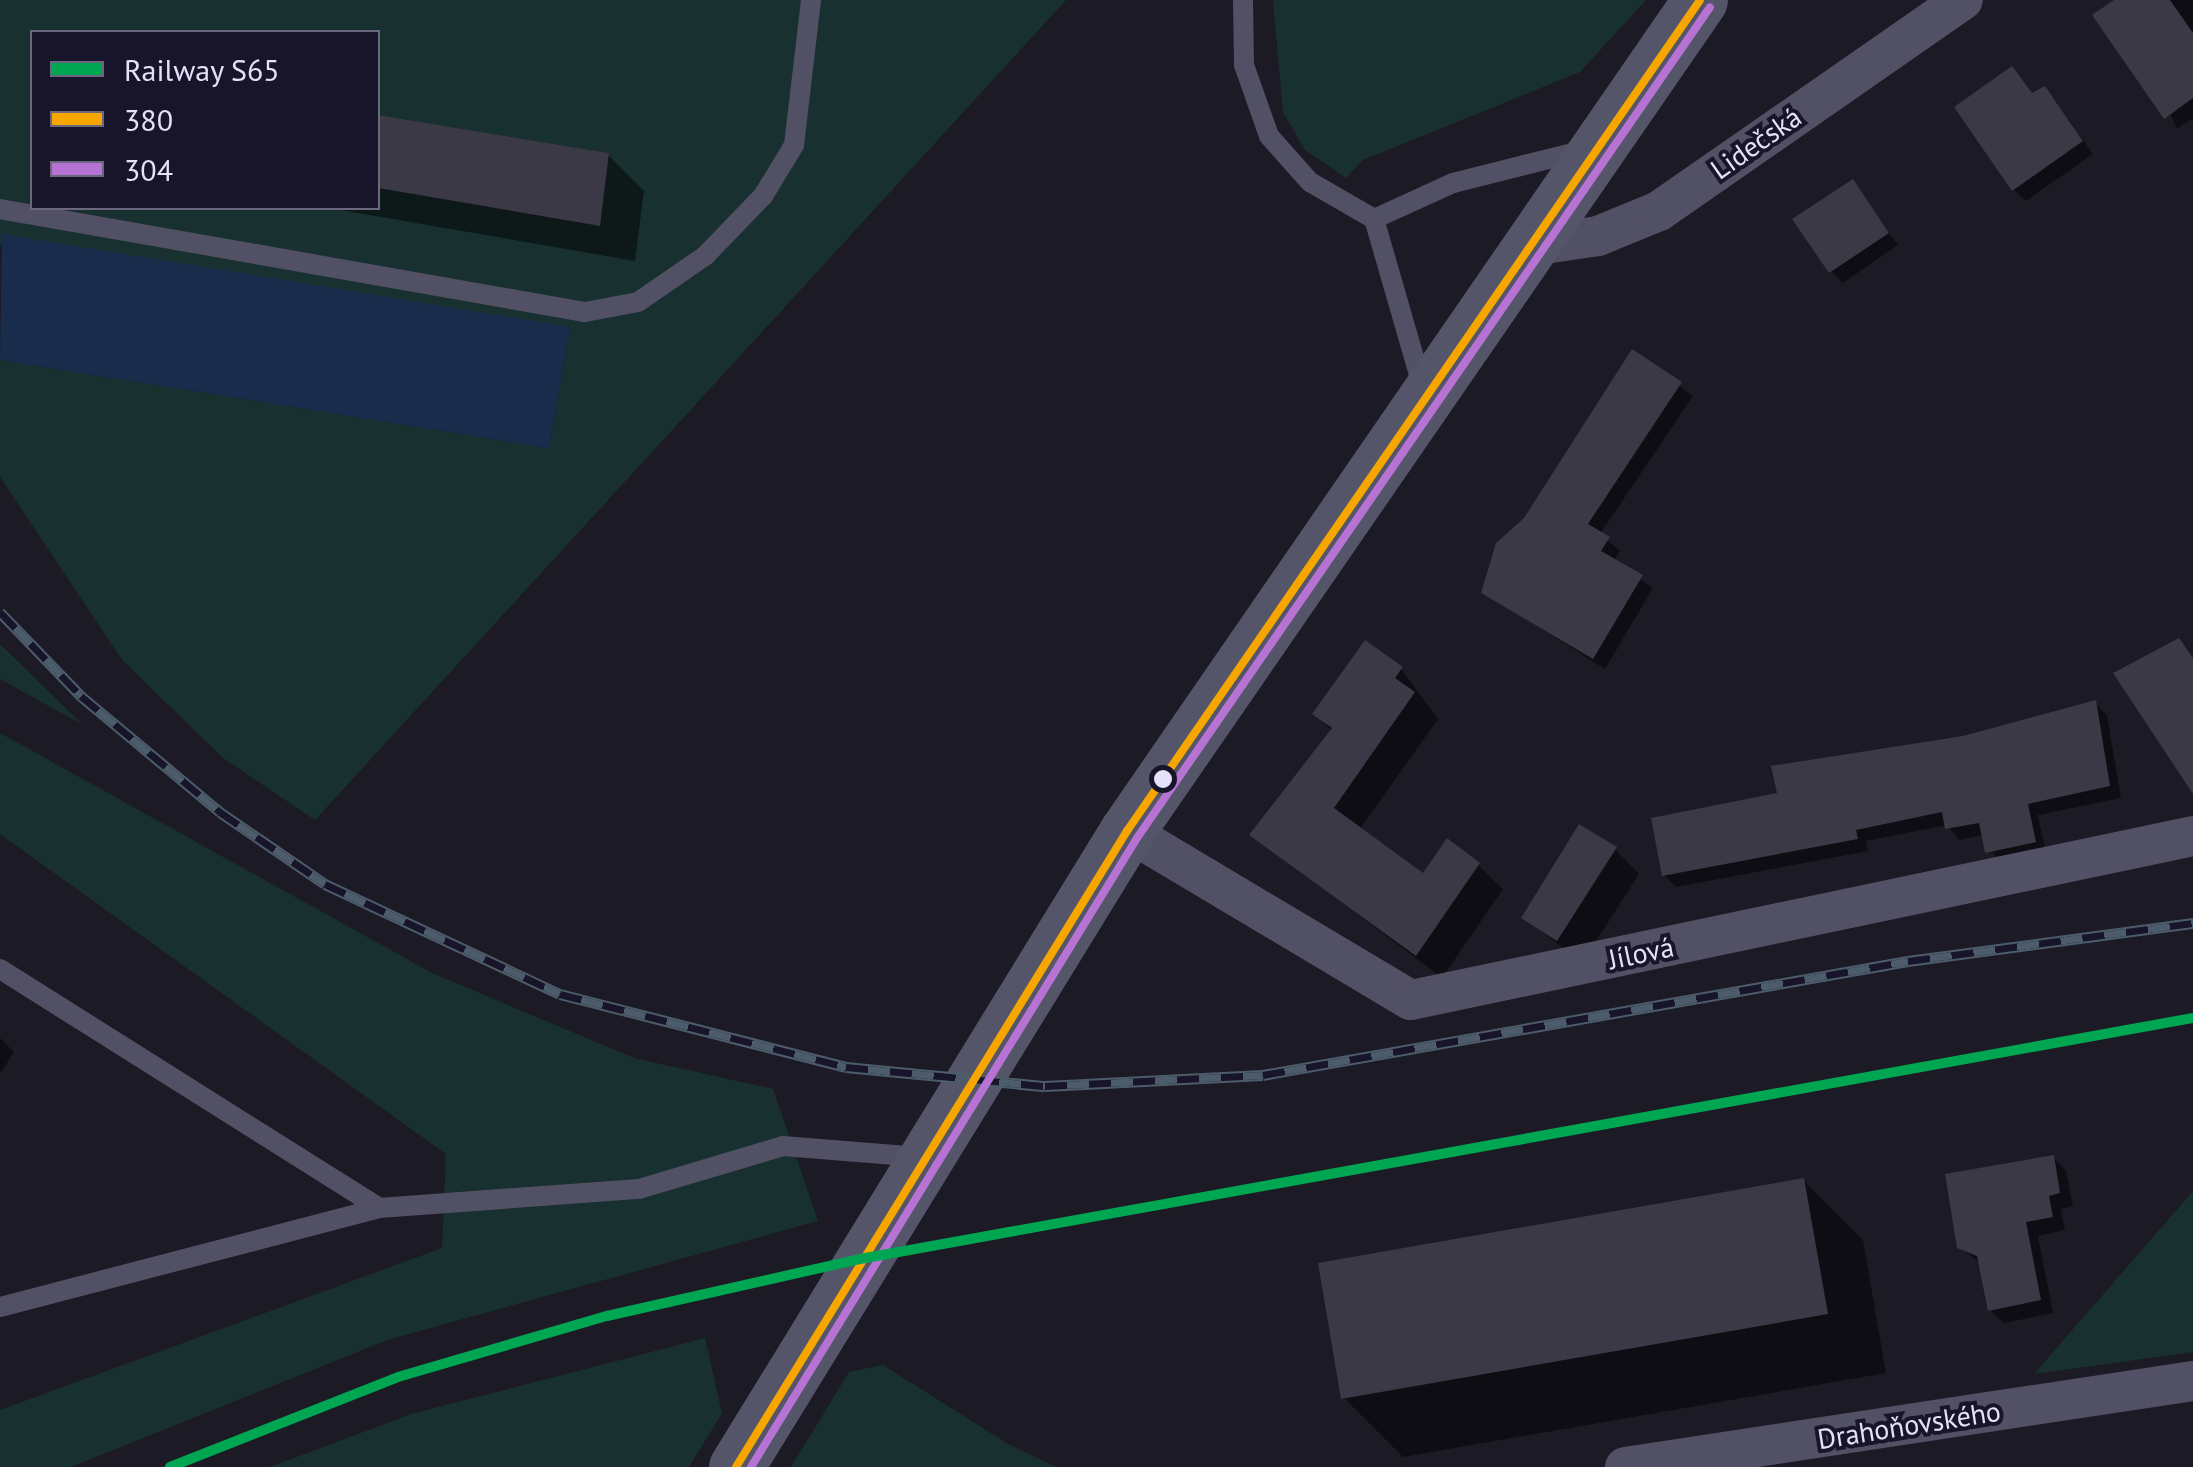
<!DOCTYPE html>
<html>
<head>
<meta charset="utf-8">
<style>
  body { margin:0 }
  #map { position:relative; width:2193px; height:1467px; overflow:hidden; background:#1c1a25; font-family:"PT Sans",sans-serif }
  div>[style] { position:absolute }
  .green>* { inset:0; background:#193030 }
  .water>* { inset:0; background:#192c4b }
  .shadow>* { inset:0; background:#0007 }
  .building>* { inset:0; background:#3b3946 }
  .service>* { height:20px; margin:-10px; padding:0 10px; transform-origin:10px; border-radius:10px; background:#525064 }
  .minor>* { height:40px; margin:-20px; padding:0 20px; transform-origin:20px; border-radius:20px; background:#525064 }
  .secondary>* { height:55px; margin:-27.5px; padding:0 27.5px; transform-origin:27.5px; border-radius:27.5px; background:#555569 }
  .rail>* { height:11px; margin-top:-5.5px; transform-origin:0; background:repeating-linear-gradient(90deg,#18152a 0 22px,#4c5c6b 0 44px); box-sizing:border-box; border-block:2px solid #4c5c6b }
  .bus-1>* { height:8px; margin:-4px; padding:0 4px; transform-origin:4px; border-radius:4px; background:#f7a600 }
  .bus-2>* { height:8px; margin:-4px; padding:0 4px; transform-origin:4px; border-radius:4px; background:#b673d3 }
  .rail-1>* { height:10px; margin:-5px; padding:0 5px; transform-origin:5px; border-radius:5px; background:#00a651 }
  .dots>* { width:28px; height:28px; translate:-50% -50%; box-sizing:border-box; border:5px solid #18152a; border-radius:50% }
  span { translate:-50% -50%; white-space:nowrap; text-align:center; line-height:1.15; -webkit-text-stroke:8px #18152a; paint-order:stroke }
  .street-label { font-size:28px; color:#e4e1fb }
  .legend { position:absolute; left:30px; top:30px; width:350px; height:180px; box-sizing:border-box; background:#18152a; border:2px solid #6a677e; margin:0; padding:12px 18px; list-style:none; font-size:30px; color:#e4e1fb }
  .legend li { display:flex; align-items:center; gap:20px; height:50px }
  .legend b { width:50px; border:2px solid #6a677e }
</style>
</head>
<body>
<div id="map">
  <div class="green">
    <i style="clip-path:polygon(evenodd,0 0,1066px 0,315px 820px,223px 758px,122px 660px,0 477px,0 360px,549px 448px,570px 327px,0 245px,0 0,32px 32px,378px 32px,378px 115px,609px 153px,600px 226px,378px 188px,378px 208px,32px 208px,32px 32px)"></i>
    <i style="clip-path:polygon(1273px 0,1646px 0,1580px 72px,1363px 160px,1346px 178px,1305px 150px,1283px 112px)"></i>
    <i style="clip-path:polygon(0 644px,83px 725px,0 679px)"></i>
    <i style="clip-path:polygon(0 733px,432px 973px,634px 1058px,773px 1089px,818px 1221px,387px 1340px,71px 1467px,0 1467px,0 1410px,442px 1248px,446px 1154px,0 834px)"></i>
    <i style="clip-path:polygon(2193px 1191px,2193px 1352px,2034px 1374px)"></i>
    <i style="clip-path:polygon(705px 1338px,722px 1413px,689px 1467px,270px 1467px,411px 1414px)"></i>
    <i style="clip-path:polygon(883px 1365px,1008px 1444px,1056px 1467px,791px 1467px,849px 1372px)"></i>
  </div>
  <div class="water">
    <i style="clip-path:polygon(2px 234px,570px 327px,549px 448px,0 360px)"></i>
  </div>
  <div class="shadow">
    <i style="clip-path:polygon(2119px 0,2193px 0,2193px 118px,2177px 129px)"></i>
    <i style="clip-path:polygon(2012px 70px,2034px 95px,2044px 89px,2056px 101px,2093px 154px,2026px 201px,2014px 190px)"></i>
    <i style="clip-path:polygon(378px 118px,608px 155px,644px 191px,635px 261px,329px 208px,378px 208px)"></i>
    <i style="clip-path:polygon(1852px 182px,1898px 245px,1843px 283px,1831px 271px)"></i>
    <i style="clip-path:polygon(1633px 352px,1693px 396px,1600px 534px,1620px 551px,1614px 561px,1653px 588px,1605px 669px,1484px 592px)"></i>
    <i style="clip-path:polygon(1401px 669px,1438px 719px,1359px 830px,1423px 876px,1478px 865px,1503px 889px,1442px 978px,1253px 835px,1333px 732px,1315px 714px)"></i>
    <i style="clip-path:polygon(2095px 703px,2107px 715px,2121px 798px,2038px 815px,2046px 854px,1999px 863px,1984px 835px,1959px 840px,1947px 825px,1866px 841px,1868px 851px,1676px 887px,1664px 875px,1780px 795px)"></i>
    <i style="clip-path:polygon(1615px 849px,1639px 874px,1582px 963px,1524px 917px)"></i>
    <i style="clip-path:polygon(0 1038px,14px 1052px,0 1074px)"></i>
    <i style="clip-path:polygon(2053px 1157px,2066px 1171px,2073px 1206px,2061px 1209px,2065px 1230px,2038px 1236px,2053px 1313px,2004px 1323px,1990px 1310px,1981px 1264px,1960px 1247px)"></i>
    <i style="clip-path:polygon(1804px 1181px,1863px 1240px,1886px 1373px,1403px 1457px,1343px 1397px)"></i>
  </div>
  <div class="building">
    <i style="clip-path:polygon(2114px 0,2170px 0,2193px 33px,2193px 98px,2164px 119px,2092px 15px)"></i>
    <i style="clip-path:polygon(2012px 66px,2032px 93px,2045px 86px,2083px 141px,2012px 191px,1954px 107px)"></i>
    <i style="clip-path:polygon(378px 115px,609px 153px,600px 226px,378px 188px)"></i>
    <i style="clip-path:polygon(1853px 179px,1889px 233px,1829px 273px,1792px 219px)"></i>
    <i style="clip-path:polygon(1632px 349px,1682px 382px,1588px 524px,1610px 537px,1601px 551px,1643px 575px,1593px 659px,1481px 593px,1496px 543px,1524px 518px)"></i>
    <i style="clip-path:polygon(2179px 638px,2193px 658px,2193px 794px,2113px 673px)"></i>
    <i style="clip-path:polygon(1365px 640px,1403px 667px,1395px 678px,1415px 692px,1334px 808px,1423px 873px,1447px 838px,1480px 863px,1416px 956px,1249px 835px,1332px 728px,1312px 714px)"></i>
    <i style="clip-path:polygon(2096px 700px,2110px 786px,2028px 804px,2036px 842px,1985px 853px,1979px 823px,1945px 829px,1942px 812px,1856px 830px,1858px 839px,1662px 876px,1651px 818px,1777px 793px,1771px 766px,1963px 736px)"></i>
    <i style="clip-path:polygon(1579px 824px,1617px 847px,1557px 941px,1521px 918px)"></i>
    <i style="clip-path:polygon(2054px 1155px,2060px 1193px,2049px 1196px,2053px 1217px,2026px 1222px,2041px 1300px,1988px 1311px,1977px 1256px,1957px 1248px,1945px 1174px)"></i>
    <i style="clip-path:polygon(1804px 1178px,1828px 1314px,1341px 1399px,1318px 1263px)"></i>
  </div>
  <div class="service">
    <i style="left:1243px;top:0;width:65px;rotate:89.1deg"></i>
    <i style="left:1244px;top:65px;width:75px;rotate:70.6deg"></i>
    <i style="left:1269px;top:136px;width:62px;rotate:48.3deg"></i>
    <i style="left:1310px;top:182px;width:74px;rotate:30deg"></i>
    <i style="left:0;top:209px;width:594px;rotate:9.99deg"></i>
    <i style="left:585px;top:312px;width:54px;rotate:-10.7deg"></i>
    <i style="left:638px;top:302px;width:81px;rotate:-34.5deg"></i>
    <i style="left:705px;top:256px;width:83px;rotate:-46deg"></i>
    <i style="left:763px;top:196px;width:60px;rotate:-58.7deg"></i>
    <i style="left:794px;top:145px;width:146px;rotate:-83.3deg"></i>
    <i style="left:1422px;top:385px;width:173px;rotate:-106.1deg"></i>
    <i style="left:1374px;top:219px;width:87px;rotate:-24.5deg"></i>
    <i style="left:1453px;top:183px;width:135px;rotate:-14.1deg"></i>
    <i style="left:0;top:969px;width:448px;rotate:32.2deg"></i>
    <i style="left:0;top:1307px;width:392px;rotate:-14.6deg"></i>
    <i style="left:379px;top:1208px;width:261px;rotate:-4.2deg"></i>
    <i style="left:639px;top:1189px;width:150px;rotate:-16.6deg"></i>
    <i style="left:783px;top:1146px;width:137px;rotate:4.6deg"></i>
  </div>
  <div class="minor">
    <i style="left:1531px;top:246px;width:68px;rotate:-8.5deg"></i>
    <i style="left:1598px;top:236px;width:66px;rotate:-22.3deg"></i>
    <i style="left:1659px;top:211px;width:370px;rotate:-34.8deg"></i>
    <i style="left:1127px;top:831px;width:330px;rotate:30.8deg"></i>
    <i style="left:1411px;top:1000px;width:799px;rotate:-11.84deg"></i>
    <i style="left:1625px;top:1467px;width:574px;rotate:-8.61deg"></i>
  </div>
  <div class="secondary">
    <i style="left:736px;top:1467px;width:747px;rotate:-58.42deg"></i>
    <i style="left:1127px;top:831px;width:1009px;rotate:-55.41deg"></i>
  </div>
  <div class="rail">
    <i style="left:0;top:612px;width:117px;rotate:46deg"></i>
    <i style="left:81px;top:696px;width:181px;rotate:39.8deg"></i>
    <i style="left:220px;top:812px;width:127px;rotate:34.4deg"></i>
    <i style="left:325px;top:884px;width:259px;rotate:25.1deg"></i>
    <i style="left:560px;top:994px;width:295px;rotate:14.3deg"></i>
    <i style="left:846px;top:1067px;width:200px;rotate:5.5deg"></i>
    <i style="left:1045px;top:1086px;width:218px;rotate:-2.9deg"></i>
    <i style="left:1263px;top:1075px;width:655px;rotate:-10.02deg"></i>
    <i style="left:1908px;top:961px;width:288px;rotate:-7.6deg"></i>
  </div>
  <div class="bus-1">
    <i style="left:736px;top:1467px;width:747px;rotate:-58.42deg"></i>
    <i style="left:1127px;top:831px;width:1009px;rotate:-55.41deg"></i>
  </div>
  <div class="bus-2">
    <i style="left:751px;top:1467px;width:738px;rotate:-58.46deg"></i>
    <i style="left:1137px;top:838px;width:1009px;rotate:-55.41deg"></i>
  </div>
  <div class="rail-1">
    <i style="left:170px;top:1467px;width:245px;rotate:-21.5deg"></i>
    <i style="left:398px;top:1377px;width:218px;rotate:-16.3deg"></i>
    <i style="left:607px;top:1316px;width:259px;rotate:-12.7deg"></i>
    <i style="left:860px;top:1259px;width:1355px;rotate:-10.25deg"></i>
  </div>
  <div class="dots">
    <i style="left:1163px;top:779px;background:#e4e1fb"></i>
  </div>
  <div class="street-label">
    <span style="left:1756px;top:143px;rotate:-35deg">Lidečská</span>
    <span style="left:1641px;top:953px;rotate:-12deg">Jílová</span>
    <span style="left:1909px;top:1425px;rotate:-9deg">Drahoňovského</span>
  </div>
  <ul class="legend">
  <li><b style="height:12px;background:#00a651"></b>Railway S65</li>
  <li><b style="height:12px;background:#f7a600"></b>380</li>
  <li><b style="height:12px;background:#b673d3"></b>304</li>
  </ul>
</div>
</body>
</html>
